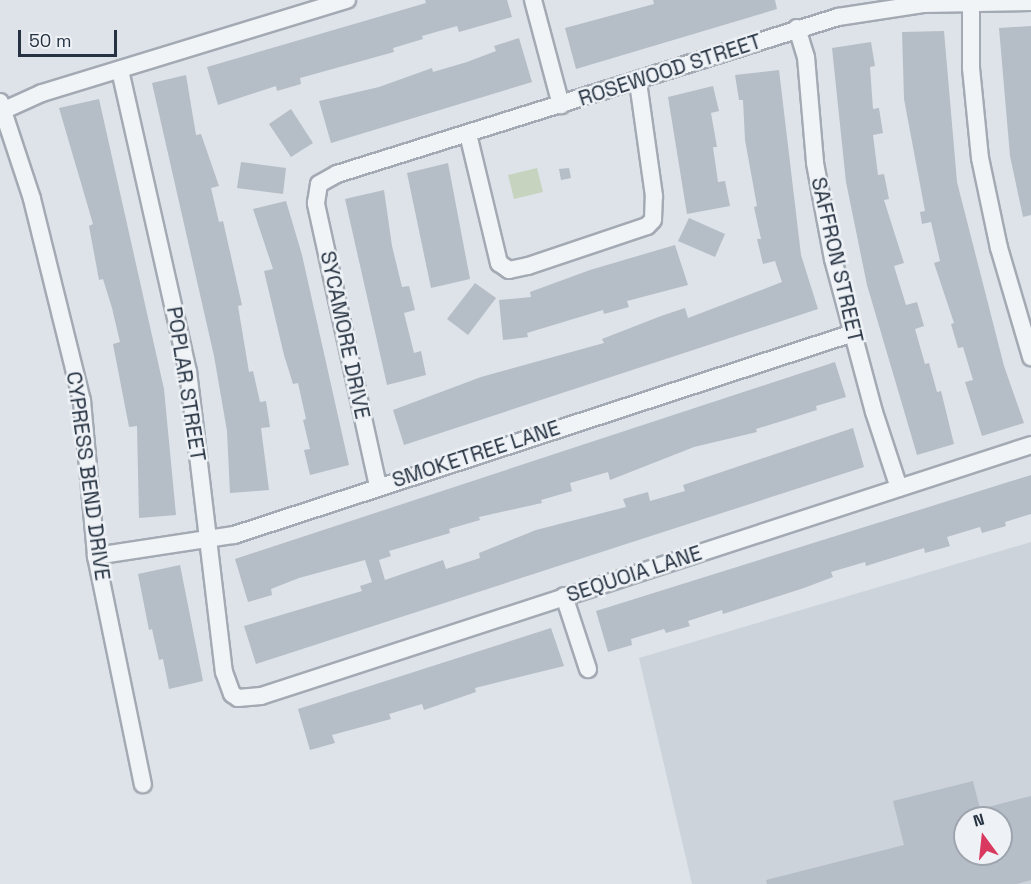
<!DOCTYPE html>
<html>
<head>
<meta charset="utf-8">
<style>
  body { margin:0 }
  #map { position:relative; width:1031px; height:884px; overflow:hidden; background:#dee3e9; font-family:"Space Grotesk",sans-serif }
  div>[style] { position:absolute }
  .built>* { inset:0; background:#ccd3db }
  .green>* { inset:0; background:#c6d4bf }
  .building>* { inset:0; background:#b5bdc6 }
  .roads { filter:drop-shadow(2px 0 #a3aab3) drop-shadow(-2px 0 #a3aab3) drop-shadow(0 2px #a3aab3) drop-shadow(0 -2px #a3aab3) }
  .minor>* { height:16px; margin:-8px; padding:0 8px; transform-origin:8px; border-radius:8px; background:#f1f4f7 }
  span { translate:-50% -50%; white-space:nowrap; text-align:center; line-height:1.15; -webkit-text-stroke:5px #eef2f6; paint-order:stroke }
  .street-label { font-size:21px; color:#263241 }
  .north { position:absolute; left:953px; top:806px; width:60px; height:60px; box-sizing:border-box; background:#eef2f6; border:2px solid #9ea5ae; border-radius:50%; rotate:345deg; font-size:16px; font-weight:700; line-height:24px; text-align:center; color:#263241 }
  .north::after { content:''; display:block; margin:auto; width:21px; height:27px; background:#d9395f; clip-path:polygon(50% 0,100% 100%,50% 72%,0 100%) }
  .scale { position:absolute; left:18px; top:30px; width:99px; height:27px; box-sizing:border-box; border:3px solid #263241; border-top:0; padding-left:8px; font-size:18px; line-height:21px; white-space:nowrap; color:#263241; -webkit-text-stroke:4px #eef2f6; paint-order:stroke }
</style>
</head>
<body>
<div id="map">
  <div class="built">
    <i style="clip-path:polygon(evenodd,1031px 542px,1031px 884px,692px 884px,639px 658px,1031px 542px,965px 818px,1001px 818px,1001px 854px,965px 854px,965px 818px)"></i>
  </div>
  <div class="green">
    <i style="clip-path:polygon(537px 168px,543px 192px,514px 199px,508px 175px)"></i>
  </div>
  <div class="building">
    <i style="clip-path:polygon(425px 0,507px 0,512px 17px,459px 32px,457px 26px,422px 36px,423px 39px,393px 48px,394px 52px,300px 78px,301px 84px,277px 91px,276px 86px,218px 105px,207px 67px,426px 3px)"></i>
    <i style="clip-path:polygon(653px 0,775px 0,777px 9px,576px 69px,565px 28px,654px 4px)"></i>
    <i style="clip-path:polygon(1031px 26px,1031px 215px,1023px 217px,1010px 156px,999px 28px)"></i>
    <i style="clip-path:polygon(944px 31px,957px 182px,1004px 366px,1024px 423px,982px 436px,965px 382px,973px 380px,963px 347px,958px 348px,951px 324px,954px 323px,934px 263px,940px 261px,931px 222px,922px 224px,920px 212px,925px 211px,904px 99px,902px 32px)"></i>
    <i style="clip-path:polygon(519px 38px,532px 82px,331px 143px,319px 101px,379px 87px,432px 68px,433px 72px,467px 62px,496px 51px,494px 46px)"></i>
    <i style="clip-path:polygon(871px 42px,875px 66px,870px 67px,873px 109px,879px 108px,883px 133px,873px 135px,878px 175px,884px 174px,889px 199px,884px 200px,904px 263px,894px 266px,906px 305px,917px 302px,924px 326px,915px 329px,925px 364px,929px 363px,937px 392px,941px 391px,954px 444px,917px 455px,867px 285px,846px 182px,832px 48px)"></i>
    <i style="clip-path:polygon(779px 70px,801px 255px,818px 309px,404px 445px,393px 410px,481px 377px,604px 343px,602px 339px,661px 316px,685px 308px,688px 318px,782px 282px,775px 261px,763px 264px,757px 239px,761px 239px,754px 207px,757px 206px,745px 140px,743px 100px,739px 100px,735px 75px)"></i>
    <i style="clip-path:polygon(186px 75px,196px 135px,201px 134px,219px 186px,211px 188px,219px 222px,223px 221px,242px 305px,238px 306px,249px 372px,253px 371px,260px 402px,266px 401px,270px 427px,261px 428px,269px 490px,230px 493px,227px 431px,214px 356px,152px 83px)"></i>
    <i style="clip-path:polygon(713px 86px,719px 111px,711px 113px,717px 147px,713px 147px,718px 182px,725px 181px,730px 206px,687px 214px,668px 97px)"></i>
    <i style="clip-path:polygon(99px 99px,164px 389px,176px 515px,139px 518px,137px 426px,129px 427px,113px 344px,120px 342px,112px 308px,103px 279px,99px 280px,89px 226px,93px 224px,59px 108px)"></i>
    <i style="clip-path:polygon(291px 109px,313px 143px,291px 157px,269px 124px)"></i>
    <i style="clip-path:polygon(241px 162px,286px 168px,283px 194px,237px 188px)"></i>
    <i style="clip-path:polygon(448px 163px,470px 279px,431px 288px,407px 173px)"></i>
    <i style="clip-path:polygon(569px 168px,571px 178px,561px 180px,559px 169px)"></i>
    <i style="clip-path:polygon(384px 190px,392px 246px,402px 287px,409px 286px,415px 310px,404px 313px,414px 353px,421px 351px,426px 375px,387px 385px,345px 199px)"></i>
    <i style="clip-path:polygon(286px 201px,302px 255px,349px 465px,310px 475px,304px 450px,310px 449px,303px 420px,306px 419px,298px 383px,293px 384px,284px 355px,264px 271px,273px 269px,253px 209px)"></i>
    <i style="clip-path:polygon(689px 218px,725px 234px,715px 257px,678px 241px)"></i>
    <i style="clip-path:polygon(675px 245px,688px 285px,627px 301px,629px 307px,604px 314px,603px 310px,527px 333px,528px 337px,503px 340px,499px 300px,531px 297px,530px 292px,590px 270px)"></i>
    <i style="clip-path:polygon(475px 283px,496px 298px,468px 335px,447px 319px)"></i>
    <i style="clip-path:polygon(835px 362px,846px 397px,816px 406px,817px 410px,756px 429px,757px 432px,694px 447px,610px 480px,608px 472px,570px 483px,572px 491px,541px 500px,542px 503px,479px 517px,480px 520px,449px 529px,450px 533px,389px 551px,391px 556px,379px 560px,385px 580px,443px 560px,446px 569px,480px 558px,479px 553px,536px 530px,626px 507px,623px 499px,648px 492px,650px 501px,685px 491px,683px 485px,853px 428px,864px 467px,256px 664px,244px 626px,362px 591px,360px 586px,372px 582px,365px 560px,299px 578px,271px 589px,272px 595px,248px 602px,235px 559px)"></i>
    <i style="clip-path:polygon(1031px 475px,1031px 514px,1005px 522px,1006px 526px,982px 533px,980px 527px,947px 537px,950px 546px,925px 553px,924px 548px,866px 566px,865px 562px,831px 572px,833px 577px,804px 588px,723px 614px,722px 610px,688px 621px,690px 626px,666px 633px,664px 629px,631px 639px,632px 645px,608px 652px,596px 611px)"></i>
    <i style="clip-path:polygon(180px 565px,203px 681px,169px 689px,163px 659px,159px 660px,152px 629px,149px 630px,138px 574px)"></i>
    <i style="clip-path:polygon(551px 628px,564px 666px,475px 688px,476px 692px,424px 710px,422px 704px,389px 714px,391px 719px,332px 735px,335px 743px,310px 750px,298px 709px)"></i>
    <i style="clip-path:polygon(evenodd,973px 781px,980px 809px,1031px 796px,1031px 880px,1017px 884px,767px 884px,766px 880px,904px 845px,893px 801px,973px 781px,965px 818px,1001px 818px,1001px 854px,965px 854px,965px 818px)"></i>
  </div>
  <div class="roads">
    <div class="minor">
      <i style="left:533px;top:0;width:109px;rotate:75.1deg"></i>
      <i style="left:971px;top:1px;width:67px;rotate:90deg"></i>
      <i style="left:971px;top:68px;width:90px;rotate:84.3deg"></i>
      <i style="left:980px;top:158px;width:92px;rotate:78.1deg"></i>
      <i style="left:999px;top:248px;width:114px;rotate:73.6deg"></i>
      <i style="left:797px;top:28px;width:30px;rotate:73deg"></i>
      <i style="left:806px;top:57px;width:106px;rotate:85.1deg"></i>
      <i style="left:815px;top:163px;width:98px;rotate:79.4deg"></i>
      <i style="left:833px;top:259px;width:158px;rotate:75deg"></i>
      <i style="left:874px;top:412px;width:80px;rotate:71.8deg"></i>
      <i style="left:120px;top:70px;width:309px;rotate:77.3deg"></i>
      <i style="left:188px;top:371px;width:303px;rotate:83.2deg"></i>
      <i style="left:224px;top:672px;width:23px;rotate:70deg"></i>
      <i style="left:232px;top:694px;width:7px;rotate:34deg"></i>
      <i style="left:238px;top:698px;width:23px;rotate:-5deg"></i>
      <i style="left:261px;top:696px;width:810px;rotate:-18.05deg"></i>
      <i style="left:0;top:102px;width:102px;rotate:71.7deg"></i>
      <i style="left:32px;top:199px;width:208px;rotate:76.1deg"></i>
      <i style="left:82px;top:401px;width:156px;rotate:84.8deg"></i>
      <i style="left:96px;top:556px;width:233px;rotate:78.4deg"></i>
      <i style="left:0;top:112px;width:46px;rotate:-24.3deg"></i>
      <i style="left:42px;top:93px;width:319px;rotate:-17deg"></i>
      <i style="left:468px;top:134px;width:133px;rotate:76.5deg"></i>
      <i style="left:499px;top:263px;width:12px;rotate:35deg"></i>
      <i style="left:509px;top:270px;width:19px;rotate:-12deg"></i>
      <i style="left:528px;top:266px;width:126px;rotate:-18.6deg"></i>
      <i style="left:647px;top:226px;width:8px;rotate:-45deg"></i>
      <i style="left:653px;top:220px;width:24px;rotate:-88deg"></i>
      <i style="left:654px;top:196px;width:115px;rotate:-98deg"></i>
      <i style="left:378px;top:486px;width:290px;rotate:-102.4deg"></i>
      <i style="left:316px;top:203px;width:19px;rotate:-81deg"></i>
      <i style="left:319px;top:184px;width:21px;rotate:-29deg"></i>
      <i style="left:337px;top:174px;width:525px;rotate:-17.4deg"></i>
      <i style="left:838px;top:17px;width:86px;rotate:-8.7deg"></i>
      <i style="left:923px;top:4px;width:108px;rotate:-1.1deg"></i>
      <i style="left:96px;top:556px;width:140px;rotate:-8.7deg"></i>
      <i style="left:234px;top:535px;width:651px;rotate:-18.07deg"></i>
      <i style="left:564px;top:596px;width:77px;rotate:71.8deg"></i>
    </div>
  </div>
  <div class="street-label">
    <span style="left:670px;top:70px;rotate:-18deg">ROSEWOOD STREET</span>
    <span style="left:837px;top:260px;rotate:77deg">SAFFRON STREET</span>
    <span style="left:345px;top:335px;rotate:78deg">SYCAMORE DRIVE</span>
    <span style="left:186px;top:384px;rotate:81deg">POPLAR STREET</span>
    <span style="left:476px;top:454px;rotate:-18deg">SMOKETREE LANE</span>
    <span style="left:88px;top:476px;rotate:82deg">CYPRESS BEND DRIVE</span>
    <span style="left:634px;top:574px;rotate:-18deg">SEQUOIA LANE</span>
  </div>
  <div class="north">N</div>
  <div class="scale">50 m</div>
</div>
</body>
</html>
